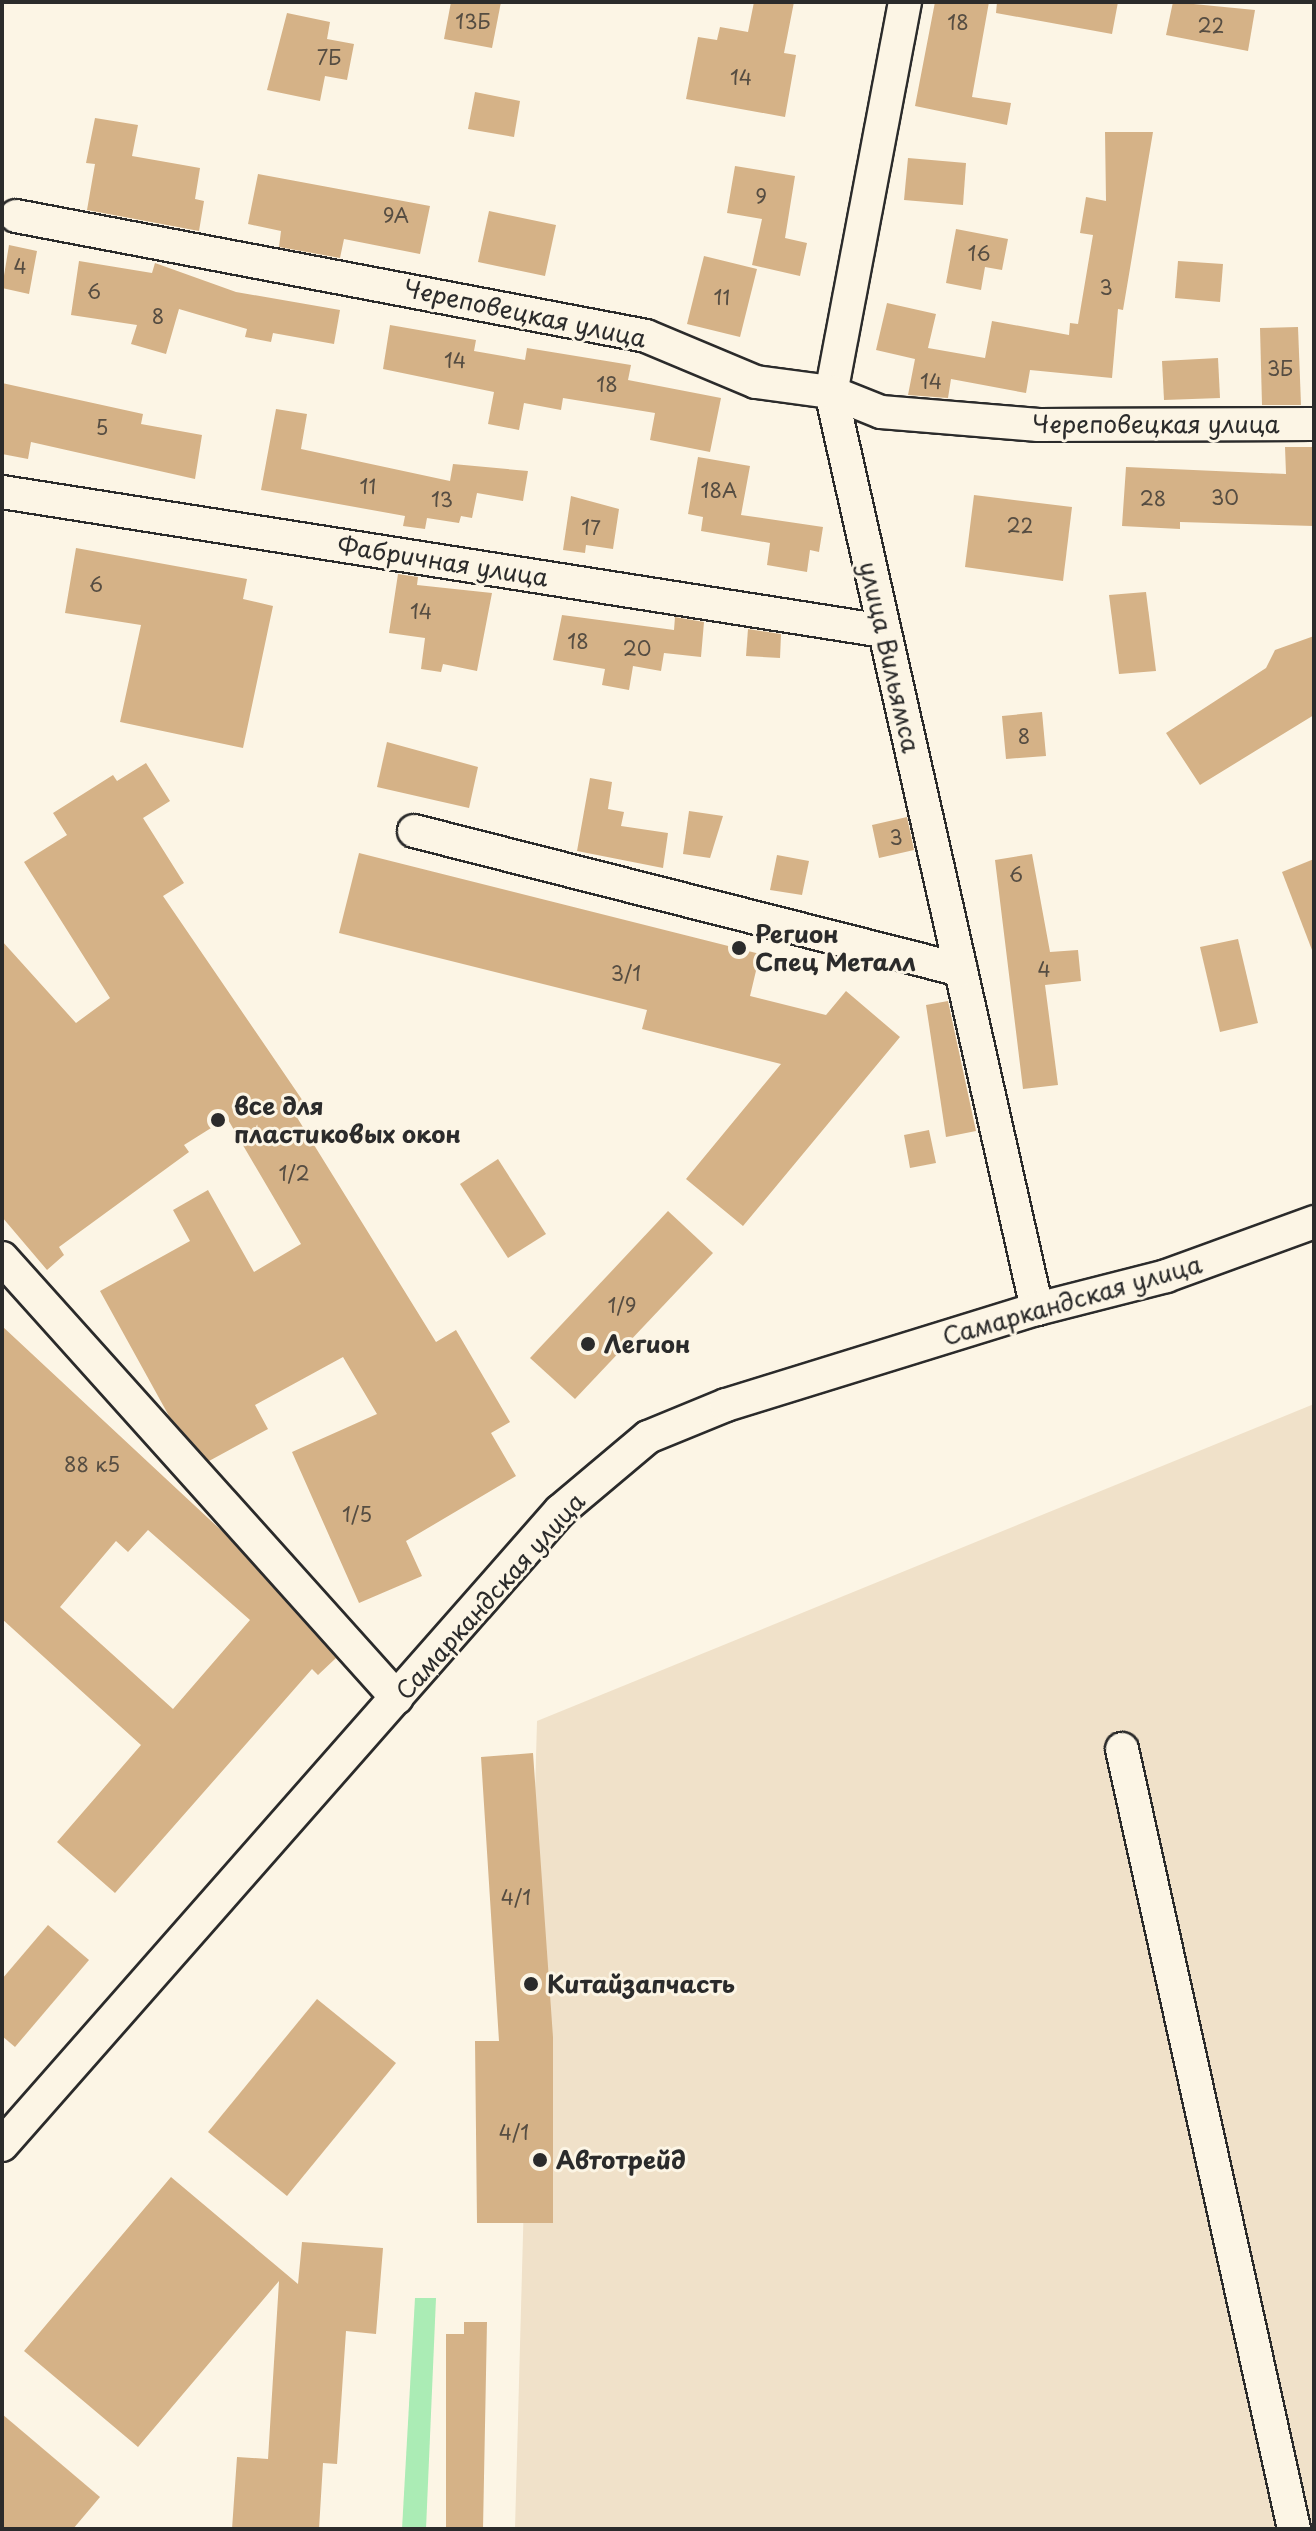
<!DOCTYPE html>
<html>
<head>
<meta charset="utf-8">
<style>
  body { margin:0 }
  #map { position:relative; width:1316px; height:2531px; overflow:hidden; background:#fcf5e5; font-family:"Playpen Sans",sans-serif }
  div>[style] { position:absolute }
  .built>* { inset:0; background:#f0e1c9 }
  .green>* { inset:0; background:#abecb5 }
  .building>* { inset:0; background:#d5b287 }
  .roads { filter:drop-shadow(2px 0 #2b2b2b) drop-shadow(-2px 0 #2b2b2b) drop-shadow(0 2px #2b2b2b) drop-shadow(0 -2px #2b2b2b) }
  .minor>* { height:32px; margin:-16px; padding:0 16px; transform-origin:16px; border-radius:16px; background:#fcf5e5 }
  .dots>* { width:22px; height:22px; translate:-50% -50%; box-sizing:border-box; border:4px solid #fcf5e5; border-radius:50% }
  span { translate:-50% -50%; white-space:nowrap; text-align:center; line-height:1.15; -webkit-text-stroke:6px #fcf5e5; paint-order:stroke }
  .number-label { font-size:20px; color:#564d42 }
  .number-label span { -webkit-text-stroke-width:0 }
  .street-label { font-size:24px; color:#2b2b2b }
  .poi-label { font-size:24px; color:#2b2b2b; font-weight:700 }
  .left { translate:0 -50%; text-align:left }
  .frame { position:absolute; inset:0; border:4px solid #2b2b2b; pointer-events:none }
</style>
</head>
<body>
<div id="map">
  <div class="built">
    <i style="clip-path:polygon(1314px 1404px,1314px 2529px,515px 2529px,537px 1721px)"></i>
  </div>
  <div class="green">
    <i style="clip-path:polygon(415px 2298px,436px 2298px,426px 2529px,402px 2529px)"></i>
  </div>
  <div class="building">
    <i style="clip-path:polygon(451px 2px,501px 2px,492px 48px,444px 39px)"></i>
    <i style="clip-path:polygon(754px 2px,794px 2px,784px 53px,796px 55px,785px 117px,686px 99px,698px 37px,717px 40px,720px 27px,748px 32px)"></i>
    <i style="clip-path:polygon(935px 2px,989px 2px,972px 97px,1011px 103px,1007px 125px,915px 106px)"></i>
    <i style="clip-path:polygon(997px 2px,1118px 2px,1112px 34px,996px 13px)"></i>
    <i style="clip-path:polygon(1173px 2px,1255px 10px,1248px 51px,1166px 35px)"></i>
    <i style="clip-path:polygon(287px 13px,330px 22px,327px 39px,354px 44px,347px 80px,325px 76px,320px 101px,267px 90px)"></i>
    <i style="clip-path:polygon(475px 92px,520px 101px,514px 137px,468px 129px)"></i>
    <i style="clip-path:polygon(95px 118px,138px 125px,132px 156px,200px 168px,195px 199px,204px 201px,199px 231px,87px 210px,95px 164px,86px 163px)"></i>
    <i style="clip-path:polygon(1105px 132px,1153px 132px,1123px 310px,1118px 309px,1112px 378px,1030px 370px,1026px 393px,951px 379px,948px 398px,908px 395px,915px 359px,876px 350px,887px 303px,936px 314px,928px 348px,985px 358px,992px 321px,1069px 335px,1070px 323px,1078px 324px,1093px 235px,1080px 233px,1086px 197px,1106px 201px)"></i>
    <i style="clip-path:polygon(908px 158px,966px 163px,963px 205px,904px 200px)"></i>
    <i style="clip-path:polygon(735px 166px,795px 176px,785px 238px,807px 243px,800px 276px,752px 265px,762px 219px,727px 213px)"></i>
    <i style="clip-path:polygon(258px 174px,430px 206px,420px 254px,344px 239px,340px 258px,279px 247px,281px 231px,248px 224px)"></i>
    <i style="clip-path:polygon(489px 211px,556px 225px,545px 276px,478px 262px)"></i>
    <i style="clip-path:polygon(956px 229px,1008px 239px,1002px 270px,985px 267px,981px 290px,946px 283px)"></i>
    <i style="clip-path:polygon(9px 245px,37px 251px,29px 294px,2px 288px)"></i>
    <i style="clip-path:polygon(704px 256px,757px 269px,740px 337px,687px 324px)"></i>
    <i style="clip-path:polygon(79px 261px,152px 273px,155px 263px,236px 292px,340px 310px,334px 344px,273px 333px,271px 342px,245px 337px,247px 329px,179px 309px,166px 354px,131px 344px,137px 325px,71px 315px)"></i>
    <i style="clip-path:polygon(1178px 261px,1223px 264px,1220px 302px,1175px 298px)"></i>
    <i style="clip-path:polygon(390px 325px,476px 340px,474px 351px,525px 360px,527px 348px,631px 365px,628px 380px,721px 398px,710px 452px,650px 440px,655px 413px,563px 398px,561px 410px,524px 403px,519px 430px,488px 424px,494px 392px,383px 369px)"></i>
    <i style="clip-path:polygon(1298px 327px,1301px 405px,1262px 405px,1260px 328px)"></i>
    <i style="clip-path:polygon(1218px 358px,1220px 398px,1164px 400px,1162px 361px)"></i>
    <i style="clip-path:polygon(2px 383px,143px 414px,141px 424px,202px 435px,195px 479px,31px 442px,28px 459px,2px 454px)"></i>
    <i style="clip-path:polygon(276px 409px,307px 414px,301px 449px,450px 481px,453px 464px,528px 471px,523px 501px,477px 493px,472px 518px,461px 516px,459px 523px,427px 518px,425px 529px,403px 526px,405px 516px,261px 490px)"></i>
    <i style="clip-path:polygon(1285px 447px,1314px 447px,1314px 526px,1180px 522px,1180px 529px,1122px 526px,1126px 467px,1286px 474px)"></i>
    <i style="clip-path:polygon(698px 457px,750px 466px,741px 515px,823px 527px,819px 552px,810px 550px,807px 572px,767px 565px,770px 543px,701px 531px,703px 517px,688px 514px)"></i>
    <i style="clip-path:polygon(974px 495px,1072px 507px,1063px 581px,965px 567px)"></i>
    <i style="clip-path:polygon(571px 496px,619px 509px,613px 549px,586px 545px,585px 553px,563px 550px)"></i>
    <i style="clip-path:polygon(76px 548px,247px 579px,243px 599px,273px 606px,243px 748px,120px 722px,141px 625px,65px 613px)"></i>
    <i style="clip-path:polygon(398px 574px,418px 577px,417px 585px,492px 593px,477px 671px,443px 664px,441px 672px,421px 669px,425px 638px,389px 633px)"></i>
    <i style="clip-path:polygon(1146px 592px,1156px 671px,1119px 674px,1109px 595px)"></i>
    <i style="clip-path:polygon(562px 615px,674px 630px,675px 617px,704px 622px,701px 657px,664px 653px,661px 671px,633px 666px,629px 690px,602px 685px,605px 669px,553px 660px)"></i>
    <i style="clip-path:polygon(748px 629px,781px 634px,780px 658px,746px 656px)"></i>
    <i style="clip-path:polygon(1314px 636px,1314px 715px,1200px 785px,1166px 733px,1266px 668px,1275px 650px)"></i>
    <i style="clip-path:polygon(1042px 712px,1046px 756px,1006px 759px,1002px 716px)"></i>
    <i style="clip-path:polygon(387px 742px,478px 767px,469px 808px,377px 787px)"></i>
    <i style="clip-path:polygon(146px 763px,170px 801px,143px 818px,184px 883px,163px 896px,305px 1104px,293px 1111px,436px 1342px,456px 1330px,510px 1422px,491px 1433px,516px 1476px,406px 1541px,422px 1576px,359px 1603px,292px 1452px,377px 1414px,343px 1357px,255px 1405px,268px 1429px,209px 1461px,169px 1416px,100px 1291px,190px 1241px,173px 1210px,208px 1190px,254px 1272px,301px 1244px,227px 1118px,184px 1145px,189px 1152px,59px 1247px,64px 1255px,47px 1270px,2px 1217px,2px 941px,76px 1023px,110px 998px,24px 862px,67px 835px,53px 813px,113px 775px,117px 781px)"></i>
    <i style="clip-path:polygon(590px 778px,612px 782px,608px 809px,624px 812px,621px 826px,668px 833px,663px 868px,577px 851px)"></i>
    <i style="clip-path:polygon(689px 811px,723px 816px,710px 858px,683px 854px)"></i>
    <i style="clip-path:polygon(907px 817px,914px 850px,879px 858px,872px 825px)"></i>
    <i style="clip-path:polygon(359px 853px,760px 954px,750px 996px,826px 1015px,846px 991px,900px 1037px,743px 1226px,686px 1179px,781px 1064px,642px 1029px,647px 1010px,339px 933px)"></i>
    <i style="clip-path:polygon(1032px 854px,1050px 952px,1078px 950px,1081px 981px,1045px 985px,1058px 1085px,1023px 1089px,995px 860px)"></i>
    <i style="clip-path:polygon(777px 855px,809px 861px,802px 895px,770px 890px)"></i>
    <i style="clip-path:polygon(1314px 859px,1314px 950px,1312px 950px,1282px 872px)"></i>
    <i style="clip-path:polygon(1238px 939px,1258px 1023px,1220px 1032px,1200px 947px)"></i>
    <i style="clip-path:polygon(948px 1001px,976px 1131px,946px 1137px,926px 1005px)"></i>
    <i style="clip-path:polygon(929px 1130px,936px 1163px,910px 1168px,904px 1135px)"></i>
    <i style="clip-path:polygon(498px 1159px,546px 1234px,508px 1258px,460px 1184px)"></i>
    <i style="clip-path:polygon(668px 1211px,713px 1253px,575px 1399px,530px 1358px)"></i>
    <i style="clip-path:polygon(evenodd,2px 1326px,223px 1532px,336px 1658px,318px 1675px,312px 1669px,115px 1893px,57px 1842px,141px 1745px,2px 1619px,2px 1326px,148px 1530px,250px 1620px,173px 1709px,60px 1607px,116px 1541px,128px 1552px,148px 1530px)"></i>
    <i style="clip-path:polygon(533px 1753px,553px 2037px,553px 2223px,477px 2223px,475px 2041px,499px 2041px,481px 1757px)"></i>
    <i style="clip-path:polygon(48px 1925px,89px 1960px,15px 2047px,2px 2036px,2px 1979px)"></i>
    <i style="clip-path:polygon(317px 1999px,396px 2063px,287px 2196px,208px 2132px)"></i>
    <i style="clip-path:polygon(171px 2177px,298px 2284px,302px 2242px,383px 2248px,376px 2334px,346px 2331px,337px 2464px,323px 2463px,319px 2529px,232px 2529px,237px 2457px,268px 2459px,279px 2281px,138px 2447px,24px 2351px)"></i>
    <i style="clip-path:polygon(464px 2322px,487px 2322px,483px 2529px,446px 2529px,446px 2334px,464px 2334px)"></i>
    <i style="clip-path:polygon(2px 2414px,100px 2497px,73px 2529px,2px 2529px)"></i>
  </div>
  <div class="roads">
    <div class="minor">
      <i style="left:905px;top:2px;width:397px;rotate:100.7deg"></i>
      <i style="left:831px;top:392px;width:940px;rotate:77.34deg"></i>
      <i style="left:16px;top:216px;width:641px;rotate:10.78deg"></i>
      <i style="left:646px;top:336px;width:119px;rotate:22.7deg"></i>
      <i style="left:756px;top:382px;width:76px;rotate:7.6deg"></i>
      <i style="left:831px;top:392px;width:54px;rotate:21.8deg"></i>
      <i style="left:881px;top:412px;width:158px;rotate:4.7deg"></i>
      <i style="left:1038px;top:425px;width:276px;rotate:-0.2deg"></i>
      <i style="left:2px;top:492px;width:893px;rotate:8.96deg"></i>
      <i style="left:414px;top:831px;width:564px;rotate:14.26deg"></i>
      <i style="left:2px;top:1258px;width:591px;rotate:48.08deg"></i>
      <i style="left:1122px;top:1749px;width:799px;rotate:77.56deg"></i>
      <i style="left:2px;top:2145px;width:845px;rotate:-48.65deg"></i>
      <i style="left:560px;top:1511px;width:115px;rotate:-40.1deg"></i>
      <i style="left:648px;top:1437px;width:84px;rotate:-22.3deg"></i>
      <i style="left:726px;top:1405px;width:325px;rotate:-17.2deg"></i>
      <i style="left:1037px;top:1309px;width:133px;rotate:-14.3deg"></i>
      <i style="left:1166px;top:1276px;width:158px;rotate:-20deg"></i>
    </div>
  </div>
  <div class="dots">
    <i style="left:739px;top:948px;background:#2b2b2b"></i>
    <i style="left:218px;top:1120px;background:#2b2b2b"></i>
    <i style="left:588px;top:1344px;background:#2b2b2b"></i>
    <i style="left:531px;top:1984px;background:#2b2b2b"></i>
    <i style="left:540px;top:2160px;background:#2b2b2b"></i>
  </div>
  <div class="number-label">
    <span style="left:473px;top:21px">13Б</span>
    <span style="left:958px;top:22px">18</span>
    <span style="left:1211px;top:25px">22</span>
    <span style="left:329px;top:57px">7Б</span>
    <span style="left:741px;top:77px">14</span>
    <span style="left:761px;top:196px">9</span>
    <span style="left:396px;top:215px">9А</span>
    <span style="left:979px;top:253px">16</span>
    <span style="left:20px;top:266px">4</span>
    <span style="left:1106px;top:287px">3</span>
    <span style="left:94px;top:291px">6</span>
    <span style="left:722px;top:297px">11</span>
    <span style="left:158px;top:316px">8</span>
    <span style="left:455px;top:360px">14</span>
    <span style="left:1280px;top:368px">3Б</span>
    <span style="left:931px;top:381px">14</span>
    <span style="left:607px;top:384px">18</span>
    <span style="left:102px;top:427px">5</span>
    <span style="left:368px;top:486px">11</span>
    <span style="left:719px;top:490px">18А</span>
    <span style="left:1225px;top:497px">30</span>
    <span style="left:1153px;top:498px">28</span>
    <span style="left:442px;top:499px">13</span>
    <span style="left:1020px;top:525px">22</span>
    <span style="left:591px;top:527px">17</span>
    <span style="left:96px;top:584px">6</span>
    <span style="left:421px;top:611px">14</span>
    <span style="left:578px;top:641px">18</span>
    <span style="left:637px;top:648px">20</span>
    <span style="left:1024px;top:736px">8</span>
    <span style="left:896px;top:837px">3</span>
    <span style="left:1016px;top:874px">6</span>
    <span style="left:1044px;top:969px">4</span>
    <span style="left:626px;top:973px">3/1</span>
    <span style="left:294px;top:1173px">1/2</span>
    <span style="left:622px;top:1305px">1/9</span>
    <span style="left:92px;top:1464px">88 к5</span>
    <span style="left:357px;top:1514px">1/5</span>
    <span style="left:516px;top:1897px">4/1</span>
    <span style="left:514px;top:2132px">4/1</span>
  </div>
  <div class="street-label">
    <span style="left:525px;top:313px;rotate:12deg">Череповецкая улица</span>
    <span style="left:1156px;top:424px">Череповецкая улица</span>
    <span style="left:443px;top:561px;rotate:9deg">Фабричная улица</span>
    <span style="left:890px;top:657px;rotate:77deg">улица Вильямса</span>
    <span style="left:1072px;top:1300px;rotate:-16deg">Самаркандская улица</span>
    <span style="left:490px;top:1596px;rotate:-48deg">Самаркандская улица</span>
  </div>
  <div class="poi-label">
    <span class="left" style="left:755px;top:948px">Регион<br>Спец Металл</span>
    <span class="left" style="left:234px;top:1120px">все для<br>пластиковых окон</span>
    <span class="left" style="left:604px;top:1344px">Легион</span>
    <span class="left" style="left:547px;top:1984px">Китайзапчасть</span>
    <span class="left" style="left:556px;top:2160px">Автотрейд</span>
  </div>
  <div class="frame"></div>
</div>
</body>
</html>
